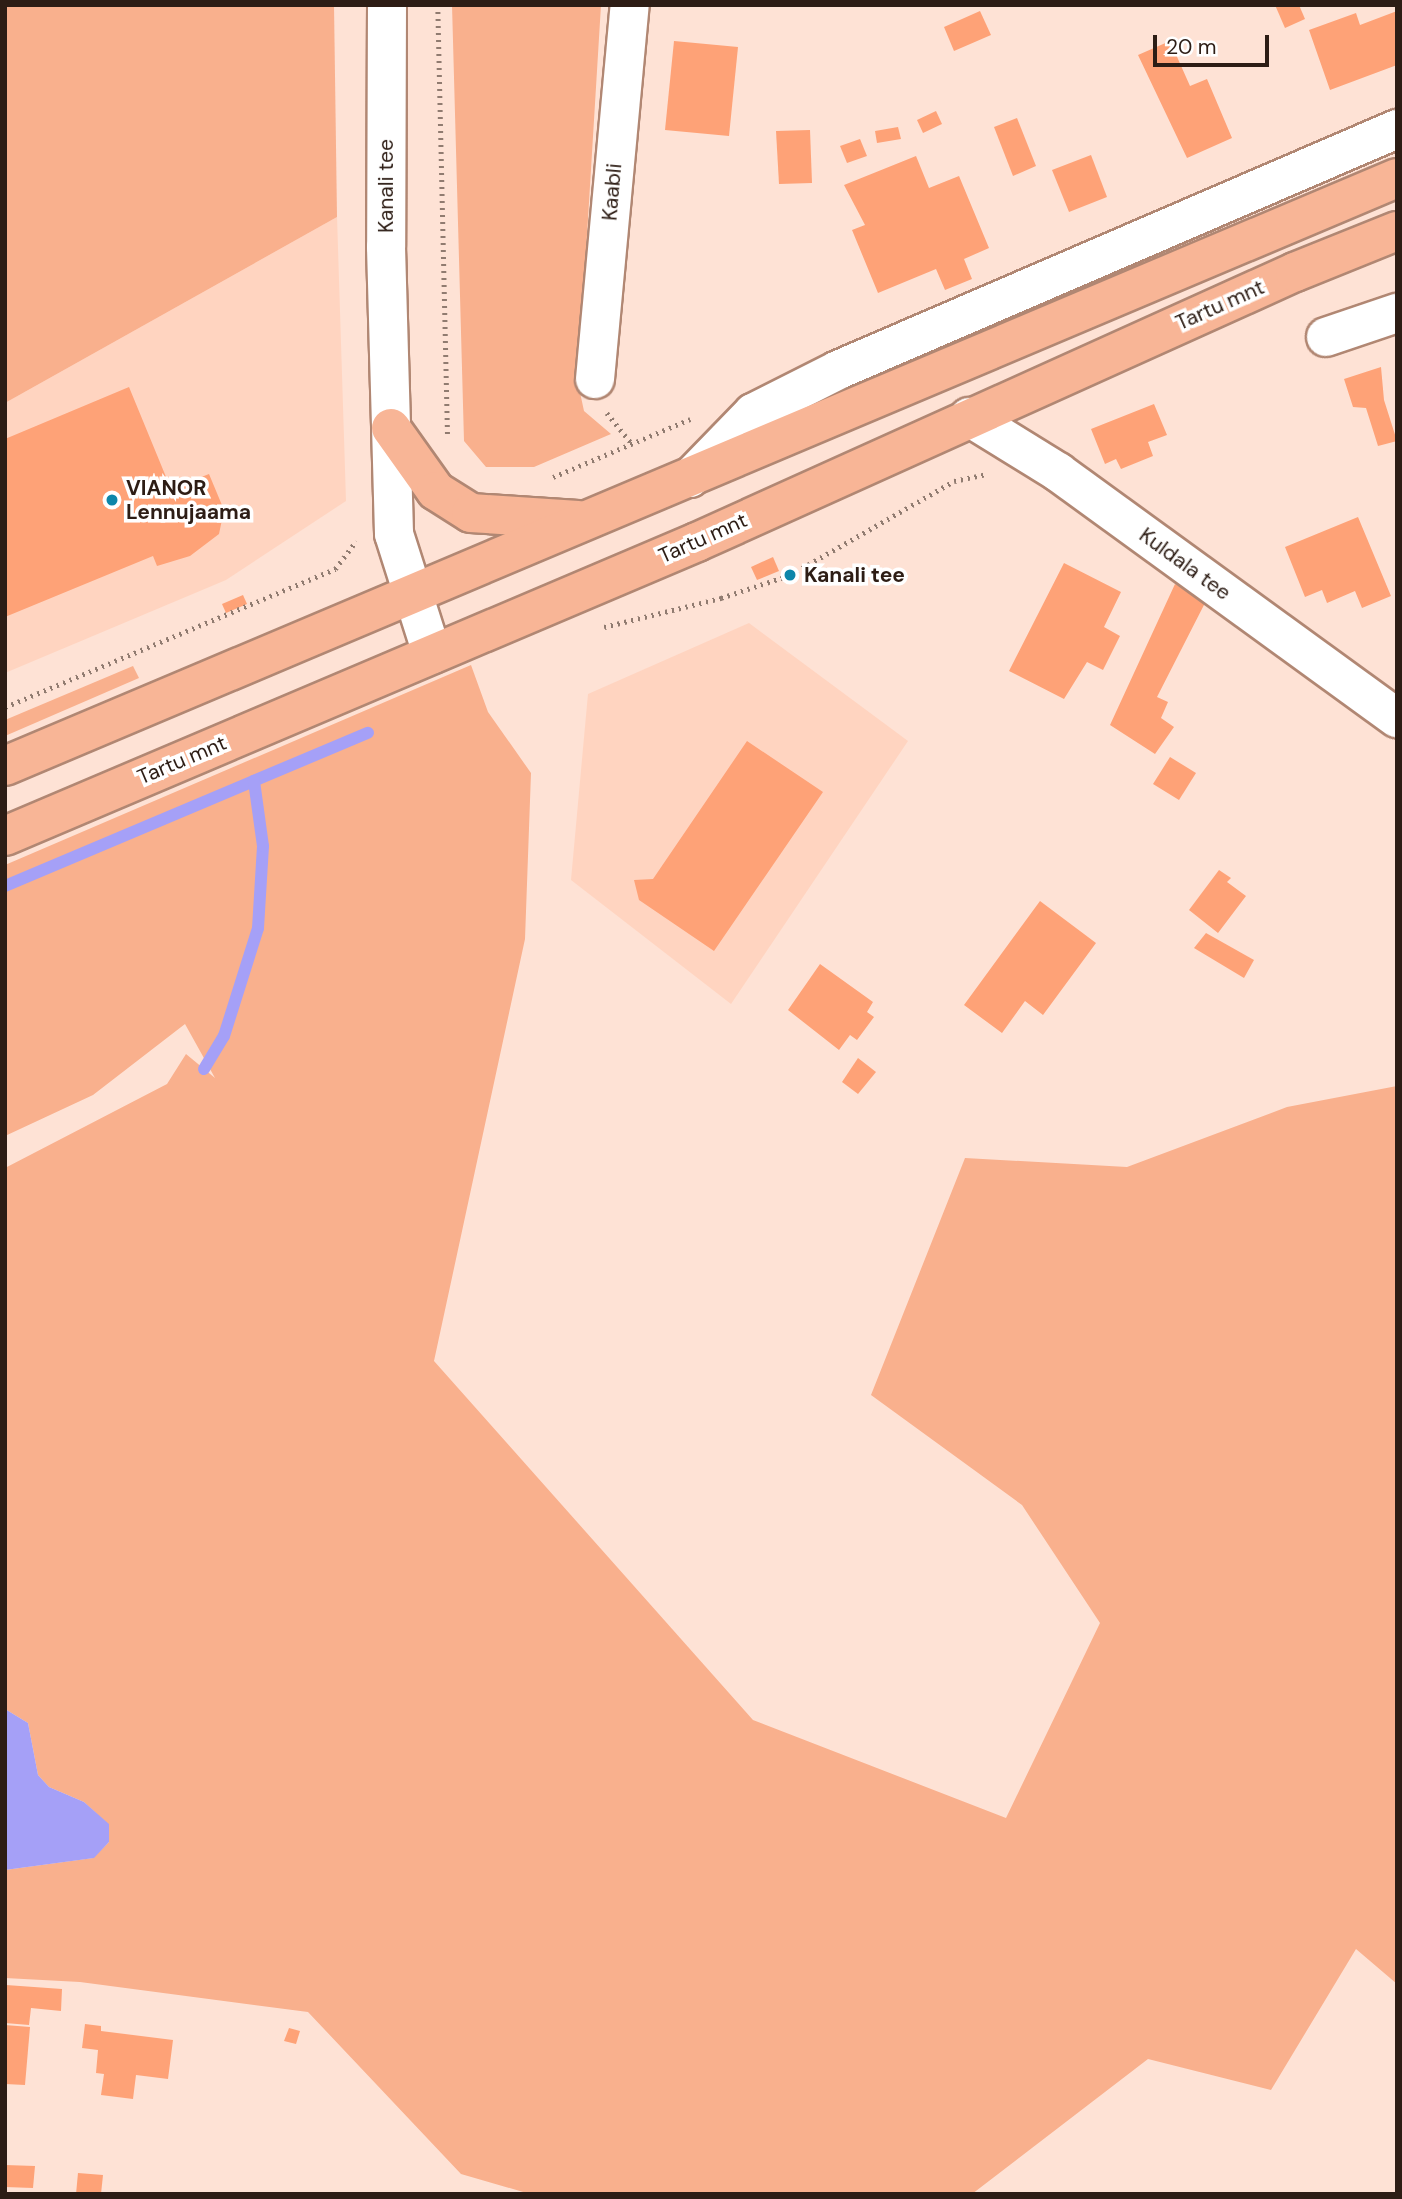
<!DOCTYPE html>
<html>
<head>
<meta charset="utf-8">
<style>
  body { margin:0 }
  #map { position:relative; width:1402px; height:2199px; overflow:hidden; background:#fee2d5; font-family:"DM Sans",sans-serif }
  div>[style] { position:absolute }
  .built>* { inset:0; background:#ffd4c0 }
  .green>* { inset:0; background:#f9b08d }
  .water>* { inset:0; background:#a5a0f7 }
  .stream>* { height:12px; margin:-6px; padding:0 6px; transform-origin:6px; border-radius:6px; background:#a5a0f7 }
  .building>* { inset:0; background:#fea277 }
  .path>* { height:4.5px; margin-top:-2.25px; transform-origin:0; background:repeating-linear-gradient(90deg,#907b70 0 2px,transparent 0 7px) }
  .roads { filter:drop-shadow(2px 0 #b18773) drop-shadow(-2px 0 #b18773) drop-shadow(0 2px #b18773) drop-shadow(0 -2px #b18773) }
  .street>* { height:38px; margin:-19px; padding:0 19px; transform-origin:19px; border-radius:19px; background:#fff }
  .highway>* { height:38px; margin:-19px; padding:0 19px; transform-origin:19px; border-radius:19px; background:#f8b596 }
  .dots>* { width:19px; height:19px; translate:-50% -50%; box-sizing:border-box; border:4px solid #fff; border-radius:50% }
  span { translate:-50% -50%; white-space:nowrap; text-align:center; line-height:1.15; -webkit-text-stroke:7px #fff; paint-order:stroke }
  .street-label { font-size:21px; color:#2d1d15 }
  .poi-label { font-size:21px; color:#2d1d15; font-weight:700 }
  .left { translate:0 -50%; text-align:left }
  .frame { position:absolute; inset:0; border:7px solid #2d1d15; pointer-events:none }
  .scale { position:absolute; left:1153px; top:35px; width:116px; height:32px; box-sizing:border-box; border:4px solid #2d1d15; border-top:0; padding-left:9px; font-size:21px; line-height:24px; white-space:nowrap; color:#2d1d15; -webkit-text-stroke:5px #fff; paint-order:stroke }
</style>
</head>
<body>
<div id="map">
  <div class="built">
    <i style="clip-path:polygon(337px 217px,346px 501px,226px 580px,5px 673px,5px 403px)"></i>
    <i style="clip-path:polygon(749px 623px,908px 741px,731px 1004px,571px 880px,588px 694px)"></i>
  </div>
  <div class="green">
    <i style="clip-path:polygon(5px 5px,334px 5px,337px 217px,5px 403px)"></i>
    <i style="clip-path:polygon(452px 5px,601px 5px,578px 383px,584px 411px,611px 434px,534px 467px,486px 467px,464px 441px)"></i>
    <i style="clip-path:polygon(471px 665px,488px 712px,531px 773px,525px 939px,434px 1361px,753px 1720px,1006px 1818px,1100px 1623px,1022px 1505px,871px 1395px,965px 1158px,1127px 1167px,1287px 1107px,1397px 1086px,1397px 1984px,1356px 1949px,1271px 2090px,1148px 2059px,972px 2194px,530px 2194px,461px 2174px,308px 2012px,80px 1982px,5px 1978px,5px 1870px,93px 1858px,109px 1842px,108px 1824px,84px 1802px,49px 1787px,38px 1775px,28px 1723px,5px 1709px,5px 1168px,167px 1084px,186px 1054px,215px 1078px,185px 1024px,93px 1095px,5px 1136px,5px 865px)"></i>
    <i style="clip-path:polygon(133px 666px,139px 678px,5px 736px,5px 720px)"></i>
  </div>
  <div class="water">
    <i style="clip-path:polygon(5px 1709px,28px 1723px,38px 1775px,49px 1787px,84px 1802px,109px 1824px,109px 1842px,94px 1858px,5px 1870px)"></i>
  </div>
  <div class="stream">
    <i style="left:5px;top:886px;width:394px;rotate:-22.9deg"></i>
    <i style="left:204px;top:1069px;width:39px;rotate:-59deg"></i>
    <i style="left:224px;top:1036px;width:113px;rotate:-72.5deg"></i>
    <i style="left:258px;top:928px;width:82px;rotate:-86.5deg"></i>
    <i style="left:263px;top:846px;width:66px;rotate:-97.9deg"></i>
  </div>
  <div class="building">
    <i style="clip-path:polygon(1275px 5px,1299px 5px,1305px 19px,1285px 28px)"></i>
    <i style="clip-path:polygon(980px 11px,991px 35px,954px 51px,944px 27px)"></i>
    <i style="clip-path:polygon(1397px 11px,1397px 65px,1330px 90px,1309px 30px,1356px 13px,1360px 25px)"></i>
    <i style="clip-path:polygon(674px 41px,738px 47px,729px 136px,665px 130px)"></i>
    <i style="clip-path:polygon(1170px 41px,1190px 86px,1207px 79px,1232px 138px,1187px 158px,1138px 55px)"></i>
    <i style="clip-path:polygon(936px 111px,942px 124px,923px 133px,917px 120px)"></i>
    <i style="clip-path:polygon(1017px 118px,1036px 166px,1013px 176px,994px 127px)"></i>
    <i style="clip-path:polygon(898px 127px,901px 139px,877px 143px,875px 131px)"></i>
    <i style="clip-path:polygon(810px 130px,812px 183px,779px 184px,776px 131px)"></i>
    <i style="clip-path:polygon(860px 139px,867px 156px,847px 163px,840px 146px)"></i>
    <i style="clip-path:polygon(1091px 155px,1107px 197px,1069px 212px,1052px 170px)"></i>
    <i style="clip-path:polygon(916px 156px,929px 188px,959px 176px,989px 248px,964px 259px,972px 279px,945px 290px,936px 269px,878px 293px,852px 230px,865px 225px,844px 185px)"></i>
    <i style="clip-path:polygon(1381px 367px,1384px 400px,1397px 441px,1378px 446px,1366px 408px,1353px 407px,1344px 379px)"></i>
    <i style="clip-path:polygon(129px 387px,171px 489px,209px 474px,224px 510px,219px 534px,190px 556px,157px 566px,153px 556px,5px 617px,5px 439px)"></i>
    <i style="clip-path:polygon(1154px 404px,1167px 435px,1148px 442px,1153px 456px,1121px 469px,1116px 459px,1105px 464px,1091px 429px)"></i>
    <i style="clip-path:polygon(1358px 517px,1391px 596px,1362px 608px,1355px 591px,1327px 603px,1322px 590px,1305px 597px,1285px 547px)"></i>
    <i style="clip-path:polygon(773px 557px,779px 571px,757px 580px,751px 567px)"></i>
    <i style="clip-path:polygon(1064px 563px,1121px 592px,1104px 627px,1120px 636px,1103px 670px,1087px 662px,1064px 699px,1009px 671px)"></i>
    <i style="clip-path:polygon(1175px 584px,1206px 601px,1157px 697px,1168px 702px,1161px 718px,1174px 727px,1155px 754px,1110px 725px)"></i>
    <i style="clip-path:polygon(243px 595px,247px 604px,226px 613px,222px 604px)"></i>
    <i style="clip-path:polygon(747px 741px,823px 792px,714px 951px,639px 900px,634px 880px,653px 879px)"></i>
    <i style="clip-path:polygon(1170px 757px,1196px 773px,1179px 800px,1153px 784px)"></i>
    <i style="clip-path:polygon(1219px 870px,1231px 878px,1227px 882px,1246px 896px,1218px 933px,1189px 910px)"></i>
    <i style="clip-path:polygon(1040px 901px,1096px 943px,1043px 1015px,1025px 1001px,1002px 1033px,964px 1005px)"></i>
    <i style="clip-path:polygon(1206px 933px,1254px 960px,1244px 978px,1194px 948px)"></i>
    <i style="clip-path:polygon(820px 964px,873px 1002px,867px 1012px,874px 1017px,857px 1040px,850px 1035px,839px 1050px,788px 1010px)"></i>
    <i style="clip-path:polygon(858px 1058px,876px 1072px,858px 1094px,842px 1082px)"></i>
    <i style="clip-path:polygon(6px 1985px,62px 1989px,61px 2011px,31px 2008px,29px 2025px,5px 2023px)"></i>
    <i style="clip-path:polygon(85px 2024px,101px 2026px,101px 2031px,173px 2040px,168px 2079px,136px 2075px,133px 2099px,101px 2095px,104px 2074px,96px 2073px,98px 2050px,82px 2048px)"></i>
    <i style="clip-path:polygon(5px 2025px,30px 2027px,25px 2085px,5px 2084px)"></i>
    <i style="clip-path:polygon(289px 2028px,300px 2031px,296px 2044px,284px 2041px)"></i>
    <i style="clip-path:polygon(5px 2165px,35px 2166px,33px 2188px,5px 2187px)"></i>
    <i style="clip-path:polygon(78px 2173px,103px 2175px,101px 2194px,76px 2194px)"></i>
  </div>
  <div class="path">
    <i style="left:438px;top:5px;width:432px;rotate:88.7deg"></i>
    <i style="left:607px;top:413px;width:41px;rotate:50.9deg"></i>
    <i style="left:553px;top:477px;width:149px;rotate:-22.9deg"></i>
    <i style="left:604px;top:627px;width:121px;rotate:-13.9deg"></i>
    <i style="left:721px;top:598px;width:73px;rotate:-18.4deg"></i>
    <i style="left:790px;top:575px;width:189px;rotate:-29.8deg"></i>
    <i style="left:954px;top:481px;width:33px;rotate:-12deg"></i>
    <i style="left:5px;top:707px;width:358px;rotate:-22.7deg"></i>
    <i style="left:335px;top:569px;width:35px;rotate:-53deg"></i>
  </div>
  <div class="roads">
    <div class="street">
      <i style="left:387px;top:5px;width:242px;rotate:90.2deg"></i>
      <i style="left:386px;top:247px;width:287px;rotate:88.4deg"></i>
      <i style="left:394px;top:534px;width:126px;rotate:72.4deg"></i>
      <i style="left:1326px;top:337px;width:75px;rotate:-18.7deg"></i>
      <i style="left:595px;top:379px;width:376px;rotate:-84.7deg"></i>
      <i style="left:969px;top:417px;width:105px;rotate:31.7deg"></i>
      <i style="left:1058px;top:472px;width:419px;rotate:36deg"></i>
      <i style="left:690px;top:478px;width:91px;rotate:-45.9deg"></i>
      <i style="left:753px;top:413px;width:95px;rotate:-26.8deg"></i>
      <i style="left:838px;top:370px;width:609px;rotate:-23.32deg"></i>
    </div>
    <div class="highway">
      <i style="left:391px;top:428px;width:77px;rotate:54.5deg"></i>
      <i style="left:436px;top:491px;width:41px;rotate:32.2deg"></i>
      <i style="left:471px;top:513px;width:107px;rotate:3.7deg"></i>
      <i style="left:5px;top:766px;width:1511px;rotate:-22.9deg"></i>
      <i style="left:5px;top:836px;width:752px;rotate:-23.02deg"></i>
      <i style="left:697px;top:542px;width:656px;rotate:-24.3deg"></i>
      <i style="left:1295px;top:272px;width:110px;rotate:-21.9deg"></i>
    </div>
  </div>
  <div class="dots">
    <i style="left:112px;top:500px;background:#0d86aa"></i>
    <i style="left:790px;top:575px;background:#0d86aa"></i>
  </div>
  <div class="street-label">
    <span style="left:386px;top:186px;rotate:-90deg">Kanali tee</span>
    <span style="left:612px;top:192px;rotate:-85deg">Kaabli</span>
    <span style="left:1220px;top:305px;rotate:-24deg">Tartu mnt</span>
    <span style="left:703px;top:538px;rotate:-24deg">Tartu mnt</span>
    <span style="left:1185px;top:564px;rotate:36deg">Kuldala tee</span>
    <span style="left:182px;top:760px;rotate:-23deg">Tartu mnt</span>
  </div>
  <div class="poi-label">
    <span class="left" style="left:126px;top:500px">VIANOR<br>Lennujaama</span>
    <span class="left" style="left:804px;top:575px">Kanali tee</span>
  </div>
  <div class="frame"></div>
  <div class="scale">20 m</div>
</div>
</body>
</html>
